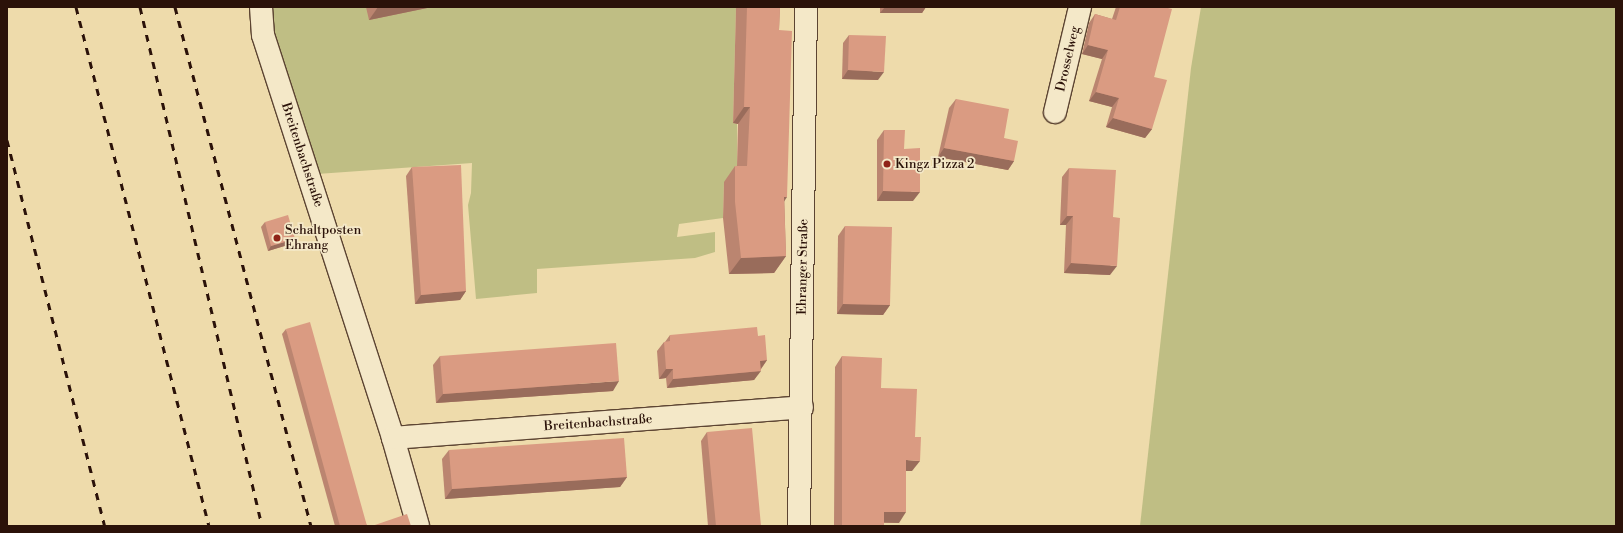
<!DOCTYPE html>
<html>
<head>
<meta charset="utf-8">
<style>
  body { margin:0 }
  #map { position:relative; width:1623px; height:533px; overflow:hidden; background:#eedbab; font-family:"Libre Bodoni",serif }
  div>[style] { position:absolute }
  .green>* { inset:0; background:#bfbe84 }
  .roads { filter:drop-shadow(1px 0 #5c4432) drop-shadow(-1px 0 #5c4432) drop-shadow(0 1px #5c4432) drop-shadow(0 -1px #5c4432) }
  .minor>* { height:22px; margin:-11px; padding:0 11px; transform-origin:11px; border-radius:11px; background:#f4e8c8 }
  .rail>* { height:3px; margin-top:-1.5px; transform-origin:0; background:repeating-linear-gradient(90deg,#2b1209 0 7px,transparent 0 14px) }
  .wall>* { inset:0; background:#bb8570 }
  .shaded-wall>* { inset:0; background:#996c5b }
  .building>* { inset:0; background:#da9b82 }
  .dots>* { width:11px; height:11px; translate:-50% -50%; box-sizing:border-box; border:2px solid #f4e8c8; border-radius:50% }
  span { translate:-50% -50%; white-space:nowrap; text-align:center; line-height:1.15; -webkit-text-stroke:3.5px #f4e8c8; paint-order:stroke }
  .street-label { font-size:13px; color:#2b1209 }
  .poi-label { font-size:13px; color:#2b1209 }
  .left { translate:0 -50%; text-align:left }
  .frame { position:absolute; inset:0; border:8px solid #2b1209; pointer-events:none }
</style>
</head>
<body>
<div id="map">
  <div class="green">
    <i style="clip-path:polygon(271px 7px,736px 7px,733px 123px,737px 124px,737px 182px,724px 182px,723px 218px,679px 224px,677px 237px,715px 232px,715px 252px,695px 258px,537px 269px,537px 293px,476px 299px,468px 205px,471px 193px,472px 163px,317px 174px,269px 19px)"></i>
    <i style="clip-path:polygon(1201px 7px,1616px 7px,1616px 526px,1140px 526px,1191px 68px)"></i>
  </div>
  <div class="roads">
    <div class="minor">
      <i style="left:261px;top:7px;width:28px;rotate:86deg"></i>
      <i style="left:263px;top:35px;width:423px;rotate:72.1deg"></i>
      <i style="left:393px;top:438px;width:91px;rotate:74.1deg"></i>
      <i style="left:1055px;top:112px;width:108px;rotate:-76.6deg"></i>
      <i style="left:393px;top:438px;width:410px;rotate:-4.3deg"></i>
      <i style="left:799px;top:526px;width:519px;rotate:-89.23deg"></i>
    </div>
  </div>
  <div class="rail">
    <i style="left:76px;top:7px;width:536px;rotate:75.63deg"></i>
    <i style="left:140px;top:7px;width:533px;rotate:76.77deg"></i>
    <i style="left:175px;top:7px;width:537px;rotate:75.32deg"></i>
    <i style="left:7px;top:140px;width:398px;rotate:75.8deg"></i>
  </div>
  <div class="wall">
    <i style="clip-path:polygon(366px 7px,432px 7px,369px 20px)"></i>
    <i style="clip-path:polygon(736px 7px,780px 7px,779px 30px,786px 256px,774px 273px,729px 274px,723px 218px,724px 182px,735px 166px,737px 166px,738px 124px,733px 123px)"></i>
    <i style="clip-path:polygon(880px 7px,926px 7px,922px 13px,880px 13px)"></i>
    <i style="clip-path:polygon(1116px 7px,1164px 7px,1154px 77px,1152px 129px,1145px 138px,1106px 127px,1112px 107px,1089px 101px,1102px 59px,1082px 54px,1089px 23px,1095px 14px,1112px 19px)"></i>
    <i style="clip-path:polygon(849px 35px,878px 80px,842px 79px,843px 43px)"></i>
    <i style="clip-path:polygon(956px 99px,1004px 138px,1014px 161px,1008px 170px,938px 157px,949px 108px)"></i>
    <i style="clip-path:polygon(884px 130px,904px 149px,913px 201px,877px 201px,877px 140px)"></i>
    <i style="clip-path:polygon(412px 167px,466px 291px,460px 300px,415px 304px,406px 176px)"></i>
    <i style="clip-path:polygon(1069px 168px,1113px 217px,1110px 275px,1064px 273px,1066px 225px,1060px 225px,1062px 177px)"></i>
    <i style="clip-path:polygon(265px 222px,295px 239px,291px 244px,268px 251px,261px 227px)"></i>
    <i style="clip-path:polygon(845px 226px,890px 305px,883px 315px,837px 314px,838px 236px)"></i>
    <i style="clip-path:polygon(286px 329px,367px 526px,335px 526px,282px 334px)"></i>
    <i style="clip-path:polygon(670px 335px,767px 360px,754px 380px,667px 388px,666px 378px,659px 379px,657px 351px,664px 342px,665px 342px)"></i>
    <i style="clip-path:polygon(440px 356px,613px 391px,436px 403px,433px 365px)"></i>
    <i style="clip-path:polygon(842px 356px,881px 388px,912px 471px,906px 471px,899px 523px,884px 523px,884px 526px,834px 526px,835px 367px)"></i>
    <i style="clip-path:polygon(707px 432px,761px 526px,708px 526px,701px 441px)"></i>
    <i style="clip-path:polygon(449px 450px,627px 477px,620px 487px,445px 499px,442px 459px)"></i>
  </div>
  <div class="shaded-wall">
    <i style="clip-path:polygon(378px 7px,432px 7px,369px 20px)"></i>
    <i style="clip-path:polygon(885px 7px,926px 7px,922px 13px,880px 13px)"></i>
    <i style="clip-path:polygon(1088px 45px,1108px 50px,1102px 59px,1082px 54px)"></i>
    <i style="clip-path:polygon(848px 70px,884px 72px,878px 80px,842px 79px)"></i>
    <i style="clip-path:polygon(1096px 92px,1119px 98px,1112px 107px,1089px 101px)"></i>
    <i style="clip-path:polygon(744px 107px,750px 107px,738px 124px,733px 123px)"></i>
    <i style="clip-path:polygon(1113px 118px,1152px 129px,1145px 138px,1106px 127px)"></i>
    <i style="clip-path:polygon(944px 148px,1014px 161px,1008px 170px,938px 157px)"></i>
    <i style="clip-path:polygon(883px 191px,920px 192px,913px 201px,877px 201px)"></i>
    <i style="clip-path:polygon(784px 197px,787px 197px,776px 214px)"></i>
    <i style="clip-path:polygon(1067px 216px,1073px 216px,1066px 225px,1060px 225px)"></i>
    <i style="clip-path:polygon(295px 239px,291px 244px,268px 251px,271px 246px)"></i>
    <i style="clip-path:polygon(786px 256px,774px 273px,729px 274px,741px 258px)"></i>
    <i style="clip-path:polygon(1071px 263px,1117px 266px,1110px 275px,1064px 273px)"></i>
    <i style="clip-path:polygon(466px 291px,460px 300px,415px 304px,421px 295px)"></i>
    <i style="clip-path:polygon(843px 304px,890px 305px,883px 315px,837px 314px)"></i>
    <i style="clip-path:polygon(767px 360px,760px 370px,760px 361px)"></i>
    <i style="clip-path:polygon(666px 369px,673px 369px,666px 378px,659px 379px)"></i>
    <i style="clip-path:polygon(761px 371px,754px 380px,667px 388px,673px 379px)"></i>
    <i style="clip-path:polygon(619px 381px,613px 391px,436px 403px,443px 394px)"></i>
    <i style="clip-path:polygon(906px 460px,920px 461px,912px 471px,898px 471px)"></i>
    <i style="clip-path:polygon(627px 477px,620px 487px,445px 499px,452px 489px)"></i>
    <i style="clip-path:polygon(884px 512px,906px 512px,899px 523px,877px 522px)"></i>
  </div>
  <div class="building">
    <i style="clip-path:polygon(747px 7px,780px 7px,779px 30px,792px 31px,787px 197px,784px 197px,786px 256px,741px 258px,735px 202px,735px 166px,747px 166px,750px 107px,744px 107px)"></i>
    <i style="clip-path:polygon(1120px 7px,1164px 7px,1172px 9px,1154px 77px,1167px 80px,1152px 129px,1113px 118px,1119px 98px,1096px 92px,1108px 50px,1088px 45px,1095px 14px,1116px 20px)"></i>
    <i style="clip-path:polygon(849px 35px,886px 36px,884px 72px,848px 70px)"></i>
    <i style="clip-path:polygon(956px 99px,1009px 109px,1004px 138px,1018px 141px,1014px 161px,944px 148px)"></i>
    <i style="clip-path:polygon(884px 130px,905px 130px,904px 149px,920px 148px,920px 192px,883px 191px)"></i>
    <i style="clip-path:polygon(461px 165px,466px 291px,421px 295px,412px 167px)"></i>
    <i style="clip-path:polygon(1069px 168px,1116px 170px,1113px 217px,1120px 218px,1117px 266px,1071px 263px,1073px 216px,1067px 216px)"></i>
    <i style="clip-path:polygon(288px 215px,295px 239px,271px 246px,265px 222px)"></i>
    <i style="clip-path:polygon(845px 226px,892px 227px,890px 305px,843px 304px)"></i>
    <i style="clip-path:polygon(310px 322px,367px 526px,340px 526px,286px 329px)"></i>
    <i style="clip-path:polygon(757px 327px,758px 336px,765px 335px,767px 360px,760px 361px,761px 371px,673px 379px,673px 369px,666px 369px,664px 342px,670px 341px,670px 335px)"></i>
    <i style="clip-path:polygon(616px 343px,619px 381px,443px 394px,440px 356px)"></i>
    <i style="clip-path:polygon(842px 356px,882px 358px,881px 388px,917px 389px,915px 437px,921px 437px,920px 461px,906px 460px,906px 512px,884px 512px,884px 526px,842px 526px)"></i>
    <i style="clip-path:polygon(752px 428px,761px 526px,716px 526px,707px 432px)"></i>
    <i style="clip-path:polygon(624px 438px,627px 477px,452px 489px,449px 450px)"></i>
    <i style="clip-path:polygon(407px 514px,411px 526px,372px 526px)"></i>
  </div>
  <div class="dots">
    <i style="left:887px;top:164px;background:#8f2418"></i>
    <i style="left:277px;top:238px;background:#8f2418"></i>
  </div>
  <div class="street-label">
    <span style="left:1068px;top:59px;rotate:-77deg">Drosselweg</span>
    <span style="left:302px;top:155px;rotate:72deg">Breitenbachstraße</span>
    <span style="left:803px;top:267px;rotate:-89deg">Ehranger Straße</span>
    <span style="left:598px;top:423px;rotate:-4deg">Breitenbachstraße</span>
  </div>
  <div class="poi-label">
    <span class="left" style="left:895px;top:164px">Kingz Pizza 2</span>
    <span class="left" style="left:285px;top:238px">Schaltposten<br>Ehrang</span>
  </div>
  <div class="frame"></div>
</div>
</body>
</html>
